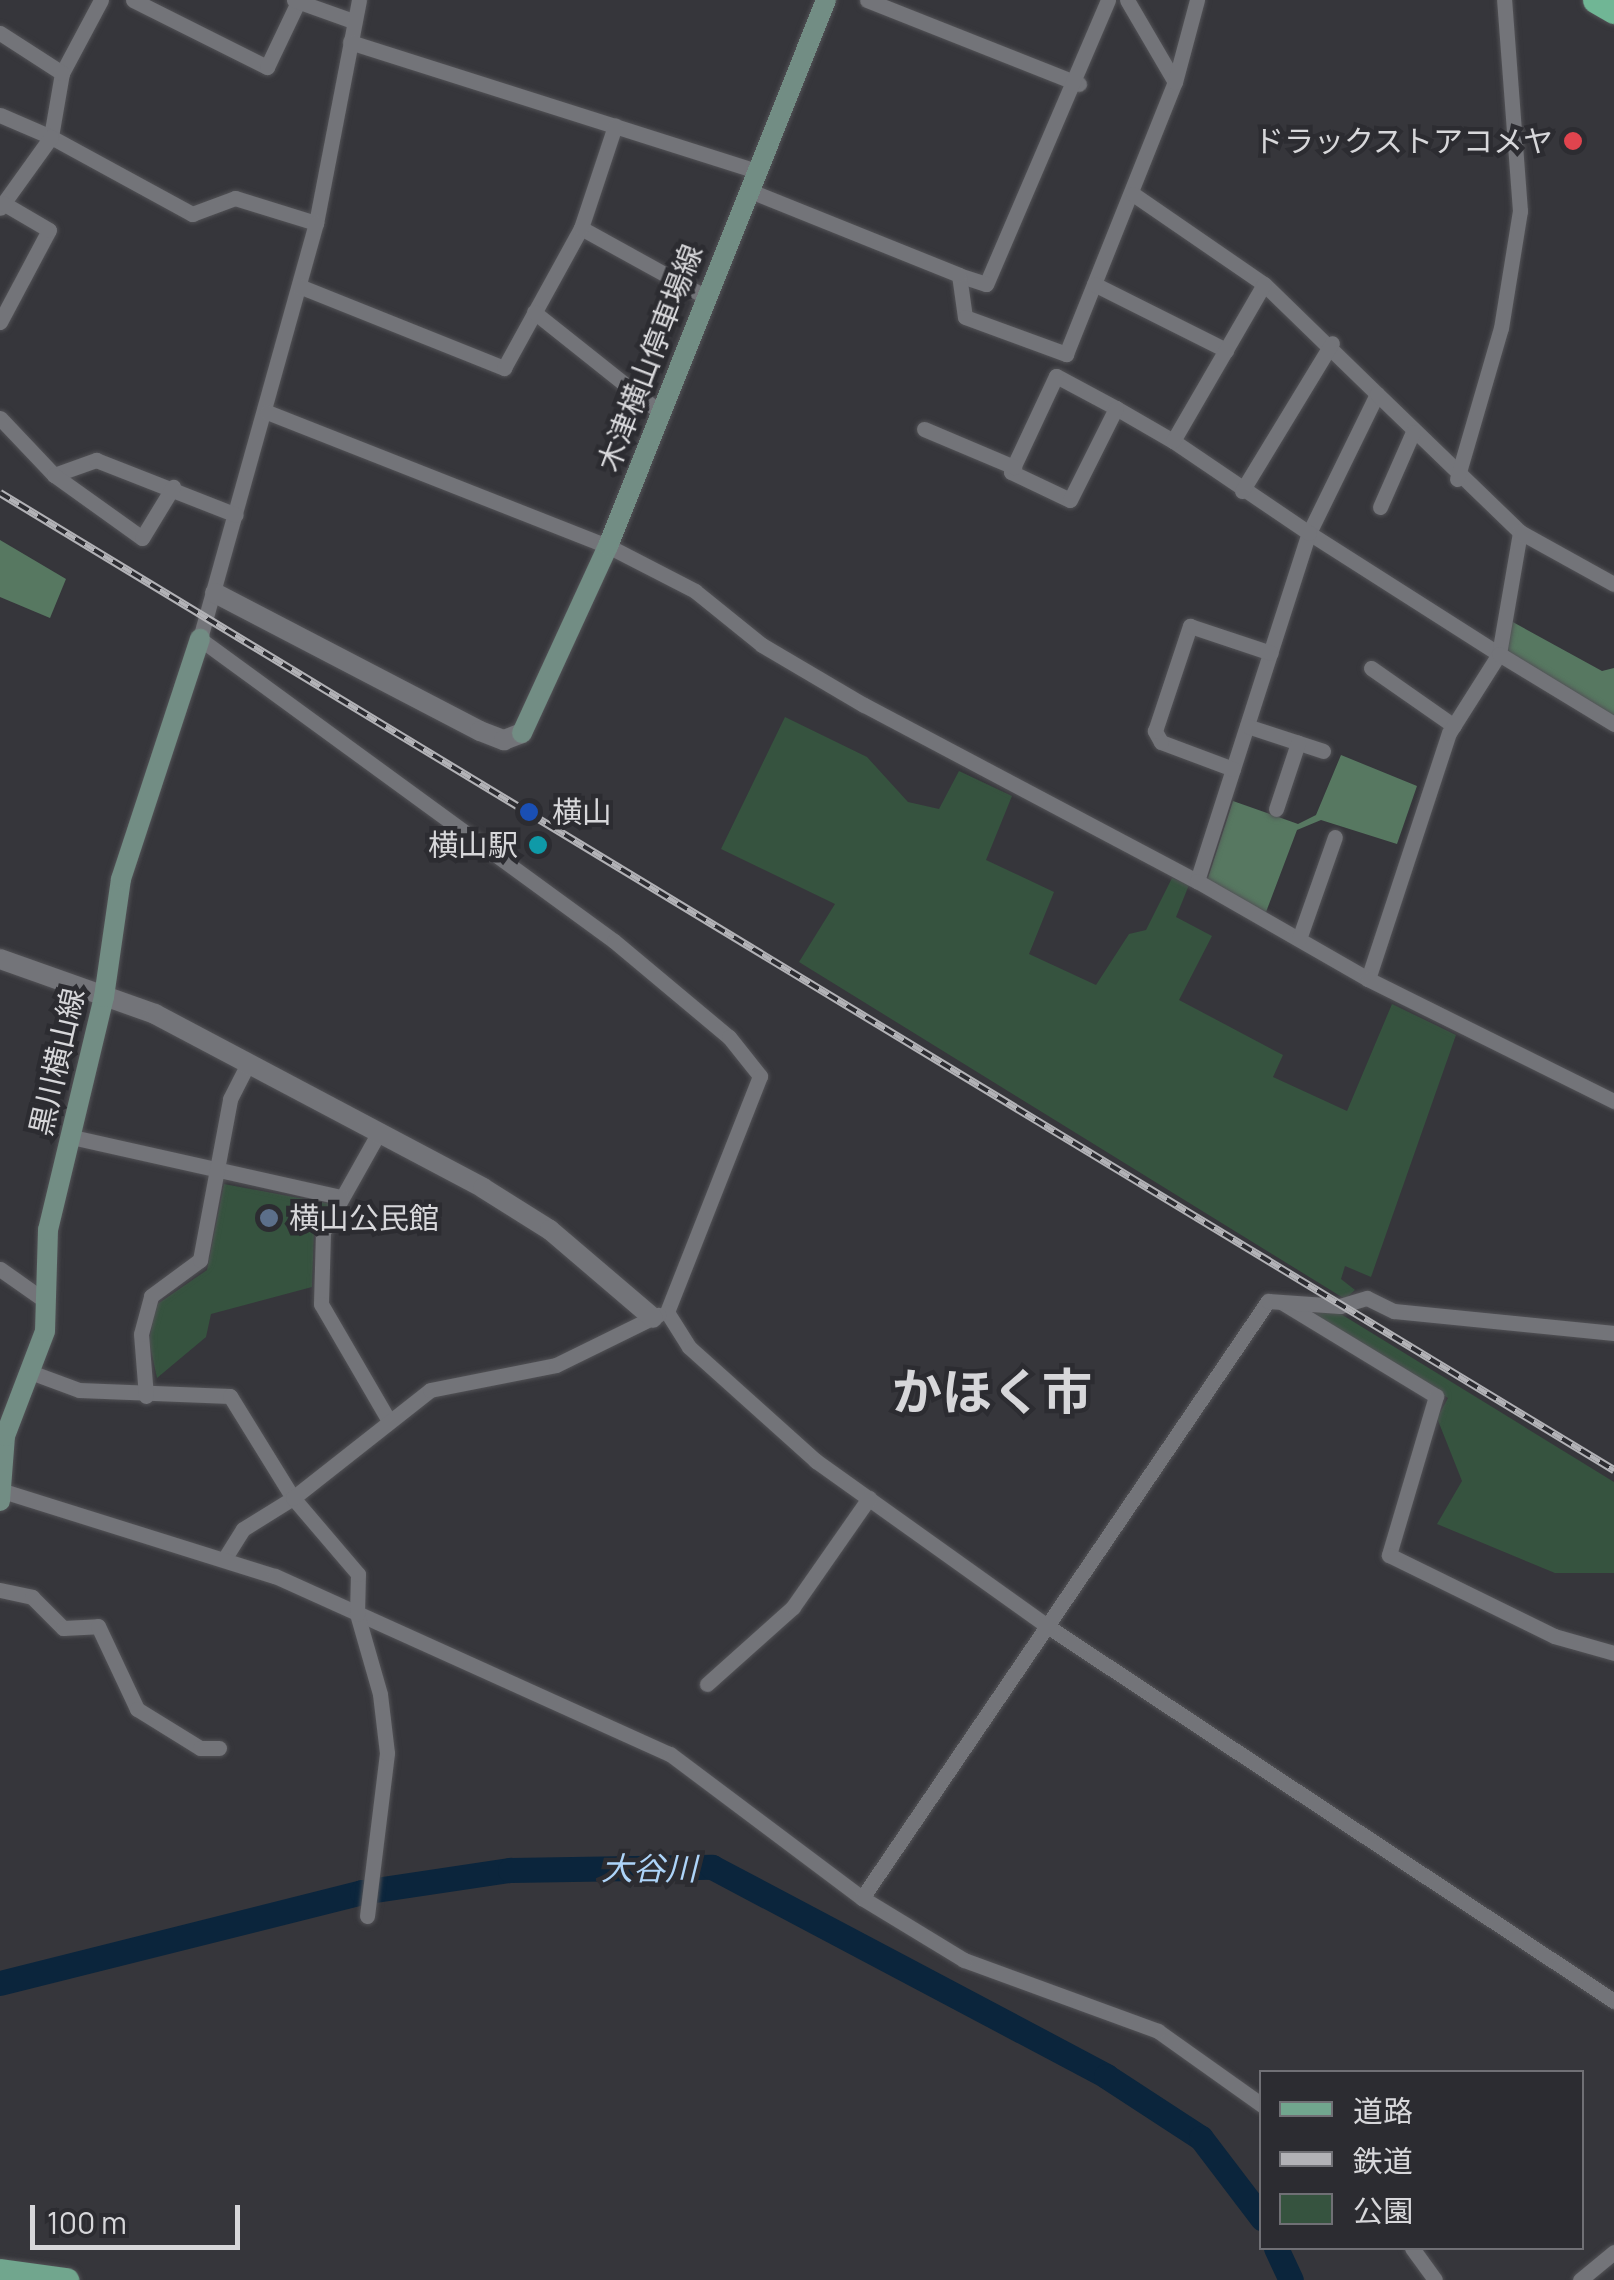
<!DOCTYPE html>
<meta charset="utf-8">
<style>
body{margin:0}
#map{position:relative;width:1614px;height:2280px;overflow:hidden;background:#36363b;font-family:Manrope,"Noto Sans JP",sans-serif}
div>[style]{position:absolute}
[style*='--x']{left:calc(var(--x)*1px);top:calc(var(--y)*1px);width:calc(var(--w)*1px);rotate:calc(var(--a)*1deg)}
.green>*{inset:0;background:#36533f}
.forest>*{inset:0;background:#577861}
.river>*{height:25px;margin:-12.5px;padding:0 12.5px;transform-origin:12.5px;border-radius:12.5px;background:#0b253c}
.roads{filter:drop-shadow(0 0 2px #525256) drop-shadow(0 0 2px #525256)}
.minor>*{height:15px;margin:-7.5px;padding:0 7.5px;transform-origin:7.5px;border-radius:7.5px;background:#737479}
.tertiary>*{height:20px;margin:-10px;padding:0 10px;transform-origin:10px;border-radius:10px;background:#737479}
.secondary>*{height:20px;margin:-10px;padding:0 10px;transform-origin:10px;border-radius:10px;background:#728d84}
.primary>*{height:25px;margin:-12.5px;padding:0 12.5px;transform-origin:12.5px;border-radius:12.5px;background:#71a68e}
.trunk>*{height:28px;margin:-14px;padding:0 14px;transform-origin:14px;border-radius:14px;background:#70b695}
.rail>*{height:8px;margin-top:-4px;transform-origin:0;background:repeating-linear-gradient(90deg,#2c2c31 0 11px,#b2b2b6 0 22px);box-sizing:border-box;border-block:2px solid #b2b2b6}
.dots>*{width:28px;height:28px;translate:-50% -50%;box-sizing:border-box;border:5px solid #2c2c31;border-radius:50%}
span{translate:-50% -50%;white-space:nowrap;text-align:center;line-height:1.15;-webkit-text-stroke:9px #2c2c31;paint-order:stroke}
.poi-label{font-size:30px;color:#d7d7da}
.right{translate:-100% -50%;text-align:right}
.left{translate:0 -50%;text-align:left}
.street-label{font-size:30px;color:#d7d7da}
.water-label{font-size:32px;color:#add4f9;font-style:italic}
.town-label{font-size:50px;color:#d7d7da;font-weight:700}
.legend{position:absolute;left:1259px;top:2070px;width:325px;height:180px;box-sizing:border-box;background:#2c2c31;border:2px solid #707075;margin:0;padding:12px 18px;list-style:none;font-size:30px;color:#d7d7da}
.legend li{display:flex;align-items:center;gap:20px;height:50px}
.legend b{width:50px;border:2px solid #707075}
.scale{position:absolute;left:30px;top:2205px;width:210px;height:45px;box-sizing:border-box;border:5px solid #d7d7da;border-top:0;padding-left:12px;font-size:30px;line-height:35px;white-space:nowrap;color:#d7d7da;-webkit-text-stroke:8px #2c2c31;paint-order:stroke}
</style>
<div id="map">
<div class="green">
<div style="clip-path:polygon(785px 717px,867px 757px,908px 802px,939px 809px,959px 771px,1012px 796px,986px 860px,1054px 892px,1029px 954px,1096px 985px,1129px 934px,1146px 930px,1172px 878px,1189px 885px,1176px 917px,1212px 936px,1179px 1000px,1283px 1055px,1273px 1077px,1347px 1111px,1392px 1004px,1456px 1035px,1371px 1277px,1345px 1266px,1341px 1279px,1355px 1290px,1345px 1299px,799px 962px,835px 904px,721px 849px)"></div>
<div style="clip-path:polygon(224px 1184px,331px 1204px,314px 1233px,312px 1287px,211px 1314px,206px 1337px,157px 1378px,149px 1341px,156px 1305px,207px 1270px)"></div>
<div style="clip-path:polygon(1299px 1308px,1336px 1311px,1614px 1482px,1614px 1573px,1555px 1573px,1437px 1524px,1462px 1481px,1437px 1418px,1448px 1398px)"></div>
</div>
<div class="forest">
<div style="clip-path:polygon(0 540px,66px 579px,50px 618px,0 597px)"></div>
<div style="clip-path:polygon(1511px 621px,1602px 671px,1614px 668px,1614px 717px,1505px 654px)"></div>
<div style="clip-path:polygon(1341px 755px,1417px 786px,1397px 844px,1321px 820px,1297px 830px,1266px 912px,1207px 881px,1233px 801px,1298px 824px,1316px 815px)"></div>
</div>
<div class="river">
<div style="--x:0;--y:1983;--w:373;--a:-14.1"></div>
<div style="--x:362;--y:1892;--w:150;--a:-8.5"></div>
<div style="--x:510;--y:1870;--w:202;--a:-0.9"></div>
<div style="--x:712;--y:1867;--w:446;--a:27.9"></div>
<div style="--x:1106;--y:2076;--w:113;--a:33.1"></div>
<div style="--x:1201;--y:2138;--w:101;--a:52.7"></div>
<div style="--x:1276;--y:2248;--w:35;--a:65"></div>
</div>
<div class="roads">
<div class="minor">
<div style="--x:101;--y:0;--w:83;--a:118.1"></div>
<div style="--x:62;--y:73;--w:65;--a:99.8"></div>
<div style="--x:51;--y:137;--w:161;--a:28.6"></div>
<div style="--x:192;--y:214;--w:46;--a:-20.4"></div>
<div style="--x:235;--y:198;--w:85;--a:17.2"></div>
<div style="--x:133;--y:0;--w:150;--a:26.6"></div>
<div style="--x:267;--y:67;--w:72;--a:-64.5"></div>
<div style="--x:294;--y:0;--w:63;--a:19.6"></div>
<div style="--x:359;--y:0;--w:227;--a:100.9"></div>
<div style="--x:316;--y:223;--w:432;--a:105.6"></div>
<div style="--x:200;--y:639;--w:512;--a:36.11"></div>
<div style="--x:614;--y:941;--w:150;--a:39.9"></div>
<div style="--x:729;--y:1037;--w:50;--a:51.5"></div>
<div style="--x:760;--y:1076;--w:254;--a:111.5"></div>
<div style="--x:667;--y:1312;--w:41;--a:57.8"></div>
<div style="--x:689;--y:1347;--w:171;--a:41.9"></div>
<div style="--x:816;--y:1461;--w:284;--a:35.5"></div>
<div style="--x:1047;--y:1626;--w:680;--a:33.48"></div>
<div style="--x:867;--y:0;--w:228;--a:21.6"></div>
<div style="--x:1108;--y:0;--w:309;--a:113.2"></div>
<div style="--x:986;--y:284;--w:28;--a:-162"></div>
<div style="--x:959;--y:275;--w:42;--a:81.9"></div>
<div style="--x:965;--y:317;--w:108;--a:20.1"></div>
<div style="--x:1066;--y:354;--w:293;--a:-68.2"></div>
<div style="--x:1127;--y:0;--w:95;--a:59.7"></div>
<div style="--x:1175;--y:82;--w:85;--a:-75"></div>
<div style="--x:0;--y:33;--w:74;--a:32.8"></div>
<div style="--x:350;--y:42;--w:426;--a:17.6"></div>
<div style="--x:0;--y:115;--w:56;--a:23.3"></div>
<div style="--x:51;--y:137;--w:87;--a:125.7"></div>
<div style="--x:748;--y:190;--w:227;--a:21.9"></div>
<div style="--x:1133;--y:194;--w:159;--a:34.5"></div>
<div style="--x:1264;--y:284;--w:158;--a:44.2"></div>
<div style="--x:1377;--y:394;--w:155;--a:116.1"></div>
<div style="--x:1309;--y:533;--w:225;--a:32.5"></div>
<div style="--x:1499;--y:654;--w:124;--a:-80.2"></div>
<div style="--x:1520;--y:532;--w:199;--a:-136"></div>
<div style="--x:581;--y:228;--w:143;--a:28.9"></div>
<div style="--x:1094;--y:284;--w:148;--a:26.6"></div>
<div style="--x:299;--y:286;--w:221;--a:21.8"></div>
<div style="--x:504;--y:368;--w:160;--a:-61.2"></div>
<div style="--x:581;--y:228;--w:108;--a:-71.6"></div>
<div style="--x:534;--y:312;--w:162;--a:38.5"></div>
<div style="--x:0;--y:322;--w:104;--a:-62"></div>
<div style="--x:49;--y:230;--w:53;--a:-149.6"></div>
<div style="--x:267;--y:412;--w:366;--a:21.5"></div>
<div style="--x:608;--y:546;--w:98;--a:27.3"></div>
<div style="--x:695;--y:591;--w:86;--a:38.9"></div>
<div style="--x:762;--y:645;--w:118;--a:30.5"></div>
<div style="--x:864;--y:705;--w:377;--a:27.9"></div>
<div style="--x:1197;--y:881;--w:366;--a:-72.2"></div>
<div style="--x:1309;--y:533;--w:164;--a:-145.9"></div>
<div style="--x:1173;--y:441;--w:66;--a:-149.9"></div>
<div style="--x:1116;--y:408;--w:68;--a:-151.9"></div>
<div style="--x:1056;--y:376;--w:106;--a:115.1"></div>
<div style="--x:1011;--y:472;--w:65;--a:25.4"></div>
<div style="--x:1070;--y:500;--w:103;--a:-63.4"></div>
<div style="--x:0;--y:418;--w:79;--a:46.5"></div>
<div style="--x:54;--y:475;--w:45;--a:-19.7"></div>
<div style="--x:96;--y:460;--w:150;--a:21.4"></div>
<div style="--x:924;--y:429;--w:98;--a:22.9"></div>
<div style="--x:1173;--y:441;--w:181;--a:-59.9"></div>
<div style="--x:54;--y:475;--w:108;--a:35.6"></div>
<div style="--x:142;--y:538;--w:60;--a:-58.7"></div>
<div style="--x:1457;--y:479;--w:157;--a:-73.8"></div>
<div style="--x:1501;--y:328;--w:119;--a:-80.8"></div>
<div style="--x:1520;--y:211;--w:212;--a:-94.3"></div>
<div style="--x:1242;--y:491;--w:173;--a:-58.7"></div>
<div style="--x:1380;--y:507;--w:82;--a:-66.3"></div>
<div style="--x:1520;--y:532;--w:107;--a:29"></div>
<div style="--x:1371;--y:668;--w:101;--a:34.9"></div>
<div style="--x:1247;--y:726;--w:80;--a:18.2"></div>
<div style="--x:1233;--y:769;--w:77;--a:-159.4"></div>
<div style="--x:1161;--y:742;--w:13;--a:-119"></div>
<div style="--x:1155;--y:731;--w:111;--a:-71.6"></div>
<div style="--x:1190;--y:626;--w:85;--a:18.4"></div>
<div style="--x:1276;--y:809;--w:70;--a:-71.6"></div>
<div style="--x:1197;--y:881;--w:197;--a:29.8"></div>
<div style="--x:1368;--y:979;--w:259;--a:-71.8"></div>
<div style="--x:1449;--y:733;--w:93;--a:-57.7"></div>
<div style="--x:1499;--y:654;--w:135;--a:31.3"></div>
<div style="--x:1299;--y:939;--w:108;--a:-70.6"></div>
<div style="--x:1368;--y:979;--w:275;--a:26.4"></div>
<div style="--x:378;--y:1134;--w:112;--a:119.3"></div>
<div style="--x:323;--y:1232;--w:72;--a:91.6"></div>
<div style="--x:321;--y:1304;--w:135;--a:59.8"></div>
<div style="--x:72;--y:1137;--w:276;--a:12.6"></div>
<div style="--x:0;--y:1269;--w:57;--a:35.1"></div>
<div style="--x:1283;--y:1303;--w:179;--a:31.3"></div>
<div style="--x:1436;--y:1396;--w:166;--a:106.5"></div>
<div style="--x:1389;--y:1555;--w:184;--a:26.1"></div>
<div style="--x:1554;--y:1636;--w:62;--a:15.8"></div>
<div style="--x:33;--y:1373;--w:49;--a:20.3"></div>
<div style="--x:79;--y:1390;--w:151;--a:2.3"></div>
<div style="--x:230;--y:1396;--w:120;--a:58.3"></div>
<div style="--x:293;--y:1498;--w:59;--a:148.2"></div>
<div style="--x:243;--y:1529;--w:34;--a:122"></div>
<div style="--x:146;--y:1396;--w:62;--a:-94.6"></div>
<div style="--x:141;--y:1334;--w:39;--a:-75"></div>
<div style="--x:151;--y:1296;--w:61;--a:-36.3"></div>
<div style="--x:200;--y:1260;--w:164;--a:-79.4"></div>
<div style="--x:230;--y:1099;--w:39;--a:-63"></div>
<div style="--x:3;--y:1491;--w:285;--a:17.4"></div>
<div style="--x:275;--y:1576;--w:433;--a:24.3"></div>
<div style="--x:670;--y:1754;--w:240;--a:36.9"></div>
<div style="--x:0;--y:1590;--w:33;--a:12"></div>
<div style="--x:32;--y:1597;--w:44;--a:45"></div>
<div style="--x:63;--y:1628;--w:35;--a:-3"></div>
<div style="--x:98;--y:1626;--w:92;--a:64.8"></div>
<div style="--x:137;--y:1709;--w:74;--a:31.8"></div>
<div style="--x:200;--y:1748;--w:19;--a:0"></div>
<div style="--x:707;--y:1684;--w:115;--a:-41.8"></div>
<div style="--x:793;--y:1607;--w:133;--a:-55.1"></div>
<div style="--x:367;--y:1916;--w:164;--a:-83"></div>
<div style="--x:387;--y:1753;--w:59;--a:-96.8"></div>
<div style="--x:380;--y:1694;--w:83;--a:-106"></div>
<div style="--x:357;--y:1614;--w:40;--a:-88.6"></div>
<div style="--x:358;--y:1574;--w:100;--a:-130.5"></div>
<div style="--x:293;--y:1498;--w:174;--a:-38.2"></div>
<div style="--x:430;--y:1390;--w:128;--a:-11.2"></div>
<div style="--x:556;--y:1365;--w:114;--a:-26.1"></div>
<div style="--x:1262;--y:2105;--w:128;--a:-144.6"></div>
<div style="--x:1158;--y:2031;--w:207;--a:-159.9"></div>
<div style="--x:964;--y:1960;--w:119;--a:-148.7"></div>
<div style="--x:862;--y:1898;--w:722;--a:-55.78"></div>
<div style="--x:1268;--y:1301;--w:72;--a:4"></div>
<div style="--x:1340;--y:1306;--w:28;--a:-17"></div>
<div style="--x:1367;--y:1298;--w:30;--a:26"></div>
<div style="--x:1394;--y:1311;--w:221;--a:5.7"></div>
<div style="--x:1412;--y:2248;--w:39;--a:54"></div>
<div style="--x:1580;--y:2280;--w:44;--a:-39.5"></div>
</div>
<div class="tertiary">
<div style="--x:215;--y:593;--w:299;--a:27.5"></div>
<div style="--x:480;--y:731;--w:26;--a:21"></div>
<div style="--x:504;--y:740;--w:19;--a:-21"></div>
<div style="--x:0;--y:959;--w:164;--a:19.5"></div>
<div style="--x:155;--y:1014;--w:371;--a:27.9"></div>
<div style="--x:483;--y:1188;--w:79;--a:32.1"></div>
<div style="--x:550;--y:1230;--w:135;--a:40.5"></div>
</div>
<div class="secondary">
<div style="--x:522;--y:733;--w:206;--a:-65.3"></div>
<div style="--x:608;--y:546;--w:588;--a:-68.23"></div>
<div style="--x:0;--y:1501;--w:65;--a:-85.6"></div>
<div style="--x:5;--y:1436;--w:112;--a:-69.1"></div>
<div style="--x:45;--y:1331;--w:101;--a:-88.3"></div>
<div style="--x:48;--y:1230;--w:240;--a:-76.5"></div>
<div style="--x:104;--y:997;--w:119;--a:-81.8"></div>
<div style="--x:121;--y:879;--w:253;--a:-71.8"></div>
</div>
<div class="primary">
<div style="--x:0;--y:2271;--w:67;--a:7.8"></div>
</div>
<div class="trunk">
<div style="--x:1597;--y:0;--w:20;--a:30"></div>
</div>
</div>
<div class="rail">
<div style="--x:0;--y:493;--w:1887;--a:31.19"></div>
</div>
<div class="dots">
<div style="left:1573px;top:141px;background:#e0444e"></div>
<div style="left:529px;top:812px;background:#1a4fb4"></div>
<div style="left:538px;top:845px;background:#0f9aa8"></div>
<div style="left:269px;top:1218px;background:#5c6f8a"></div>
</div>
<div class="poi-label">
<span class="right" style="left:1553px;top:141px">ドラックストアコメヤ</span>
<span class="left" style="left:552px;top:812px">横山</span>
<span class="right" style="left:518px;top:845px">横山駅</span>
<span class="left" style="left:289px;top:1218px">横山公民館</span>
</div>
<div class="street-label">
<span style="left:650px;top:358px;rotate:-69deg">木津横山停車場線</span>
<span style="left:57px;top:1062px;rotate:-77deg">黒川横山線</span>
</div>
<div class="water-label">
<span style="left:649px;top:1868px">大谷川</span>
</div>
<div class="town-label">
<span style="left:992px;top:1392px">かほく市</span>
</div>
<ul class="legend">
<li><b style="height:12px;background:#71a68e"></b>道路</li>
<li><b style="height:12px;background:#b2b2b6"></b>鉄道</li>
<li><b style="height:28px;background:#36533f"></b>公園</li>
</ul>
<div class="scale">100 m</div>
</div>
